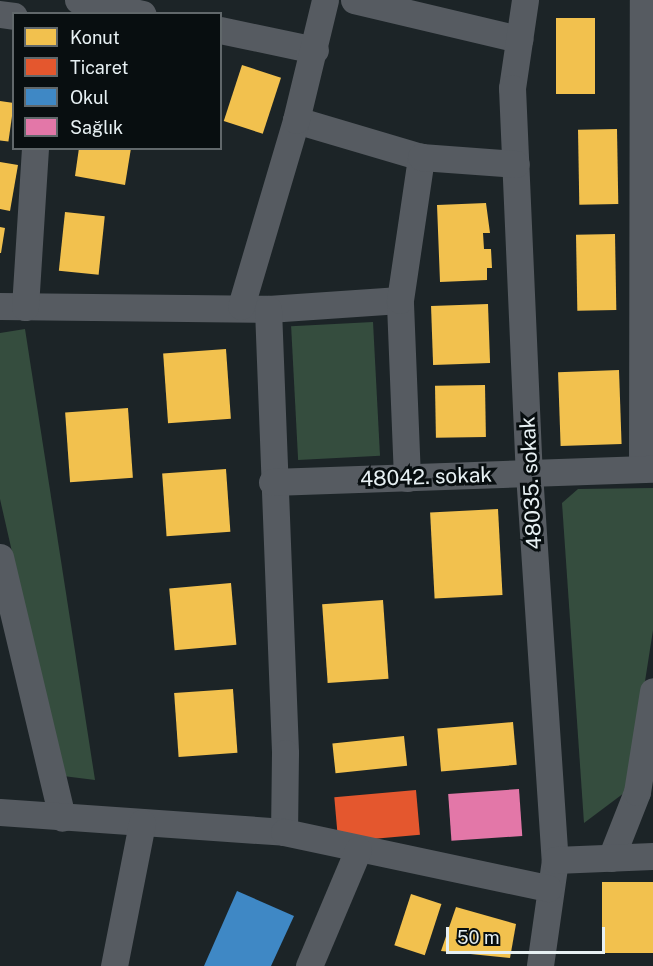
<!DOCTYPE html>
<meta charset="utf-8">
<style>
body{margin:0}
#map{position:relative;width:653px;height:966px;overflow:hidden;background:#1c2427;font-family:"Public Sans",sans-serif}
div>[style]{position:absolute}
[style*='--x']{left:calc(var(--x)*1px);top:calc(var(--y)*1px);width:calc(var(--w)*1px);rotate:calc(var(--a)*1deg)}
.green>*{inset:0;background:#354d3e;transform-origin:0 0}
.homes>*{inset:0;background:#f2c14e;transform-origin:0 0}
.shops>*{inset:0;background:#e4572e;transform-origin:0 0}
.schools>*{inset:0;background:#3f88c5}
.health>*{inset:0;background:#e377a8;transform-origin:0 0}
.minor>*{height:27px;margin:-13.5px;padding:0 13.5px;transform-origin:13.5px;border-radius:13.5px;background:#565b61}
span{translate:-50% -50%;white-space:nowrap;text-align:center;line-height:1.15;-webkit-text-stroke:6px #080e10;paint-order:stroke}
.street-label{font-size:21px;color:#e7f0f3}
.legend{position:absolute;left:12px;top:12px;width:210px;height:138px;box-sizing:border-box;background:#080e10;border:2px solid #61686b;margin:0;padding:8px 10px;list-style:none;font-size:18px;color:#e7f0f3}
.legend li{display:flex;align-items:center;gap:12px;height:30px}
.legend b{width:30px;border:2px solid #61686b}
.scale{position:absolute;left:446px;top:927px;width:159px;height:27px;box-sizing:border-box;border:3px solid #e7f0f3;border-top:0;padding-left:8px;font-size:18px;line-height:21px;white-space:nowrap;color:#e7f0f3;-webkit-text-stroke:4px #080e10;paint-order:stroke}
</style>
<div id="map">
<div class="green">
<div style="left:373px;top:322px;width:134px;height:82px;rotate:87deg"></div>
<div style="clip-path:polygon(25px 329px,95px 780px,63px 776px,0 499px,0 333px)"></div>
<div style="clip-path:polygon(653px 488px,653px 630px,628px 790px,584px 823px,562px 503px,578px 489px)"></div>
</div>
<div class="homes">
<div style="left:556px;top:18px;width:39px;height:76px"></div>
<div style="left:242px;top:65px;width:41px;height:59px;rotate:18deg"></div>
<div style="left:0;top:101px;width:14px;height:39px;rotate:8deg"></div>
<div style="left:617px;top:129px;width:75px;height:39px;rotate:89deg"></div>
<div style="clip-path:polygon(79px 148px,131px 148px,125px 185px,75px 176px)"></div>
<div style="clip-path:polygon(0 162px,18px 165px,10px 211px,0 209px)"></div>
<div style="clip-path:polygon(486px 203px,490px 233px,483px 233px,484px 249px,491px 249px,492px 268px,487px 268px,487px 280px,440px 282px,437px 205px)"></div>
<div style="left:65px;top:212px;width:40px;height:59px;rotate:6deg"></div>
<div style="clip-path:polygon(0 227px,5px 228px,1px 253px,0 253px)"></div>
<div style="left:615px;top:234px;width:76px;height:39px;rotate:89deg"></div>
<div style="left:488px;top:304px;width:59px;height:57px;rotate:88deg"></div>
<div style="left:226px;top:349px;width:70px;height:63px;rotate:86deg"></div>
<div style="left:619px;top:370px;width:74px;height:61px;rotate:88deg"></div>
<div style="left:485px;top:385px;width:52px;height:50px;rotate:89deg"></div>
<div style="left:128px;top:408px;width:70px;height:63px;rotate:86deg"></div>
<div style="left:226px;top:469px;width:63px;height:64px;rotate:86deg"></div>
<div style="left:498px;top:509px;width:86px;height:68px;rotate:87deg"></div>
<div style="left:231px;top:583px;width:62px;height:62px;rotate:85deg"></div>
<div style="left:383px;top:600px;width:79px;height:61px;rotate:86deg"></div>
<div style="left:233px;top:689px;width:64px;height:59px;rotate:86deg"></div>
<div style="left:513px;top:722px;width:43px;height:76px;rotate:85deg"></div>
<div style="left:404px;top:736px;width:30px;height:72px;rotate:84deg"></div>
<div style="left:653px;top:882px;width:71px;height:51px;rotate:90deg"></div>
<div style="left:411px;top:894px;width:32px;height:54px;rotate:18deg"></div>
<div style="clip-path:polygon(456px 907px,516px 924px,510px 958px,441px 951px)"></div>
</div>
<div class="shops">
<div style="left:416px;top:790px;width:45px;height:82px;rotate:85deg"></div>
</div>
<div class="schools">
<div style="clip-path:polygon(237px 891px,294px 916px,271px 966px,204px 966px)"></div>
</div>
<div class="health">
<div style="left:519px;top:789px;width:47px;height:71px;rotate:86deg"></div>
</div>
<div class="minor">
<div style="--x:78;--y:0;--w:66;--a:12.2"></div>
<div style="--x:354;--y:0;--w:170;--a:13.3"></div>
<div style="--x:525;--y:0;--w:89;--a:98.4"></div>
<div style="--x:512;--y:88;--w:385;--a:87.5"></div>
<div style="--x:529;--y:473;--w:388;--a:86.2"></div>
<div style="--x:555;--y:860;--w:107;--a:98.1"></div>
<div style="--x:0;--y:14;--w:14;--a:8"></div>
<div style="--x:220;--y:30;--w:97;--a:11.9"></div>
<div style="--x:296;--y:120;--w:130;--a:16.5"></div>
<div style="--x:0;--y:306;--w:268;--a:0.6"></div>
<div style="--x:268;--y:309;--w:132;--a:-3.9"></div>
<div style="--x:241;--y:306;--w:194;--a:-73.5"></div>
<div style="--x:296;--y:120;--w:123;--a:-76.4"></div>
<div style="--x:25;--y:307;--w:159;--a:-86.4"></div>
<div style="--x:268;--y:309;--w:444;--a:87.8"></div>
<div style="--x:285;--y:753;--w:79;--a:90.7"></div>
<div style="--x:642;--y:469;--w:469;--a:-89.9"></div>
<div style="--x:407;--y:478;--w:178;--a:-92.3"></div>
<div style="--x:400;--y:300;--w:145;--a:-81.6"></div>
<div style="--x:421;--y:157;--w:95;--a:4.2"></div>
<div style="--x:272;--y:482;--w:381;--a:-2"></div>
<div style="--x:0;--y:557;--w:268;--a:76.6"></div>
<div style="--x:0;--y:812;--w:285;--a:4"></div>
<div style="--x:284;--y:832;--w:270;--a:12"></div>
<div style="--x:611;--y:858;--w:71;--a:-68.5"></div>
<div style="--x:637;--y:792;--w:102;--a:-81"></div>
<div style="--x:555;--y:860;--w:98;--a:-2.3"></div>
<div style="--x:114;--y:966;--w:146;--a:-78.9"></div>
<div style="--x:309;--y:966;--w:126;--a:-67.1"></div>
</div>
<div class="street-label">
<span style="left:426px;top:477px;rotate:-2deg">48042. sokak</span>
<span style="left:531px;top:483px;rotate:-93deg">48035. sokak</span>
</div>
<ul class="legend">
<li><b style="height:16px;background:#f2c14e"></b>Konut</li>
<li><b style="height:16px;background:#e4572e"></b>Ticaret</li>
<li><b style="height:16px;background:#3f88c5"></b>Okul</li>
<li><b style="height:16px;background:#e377a8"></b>Sağlık</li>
</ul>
<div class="scale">50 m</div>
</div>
